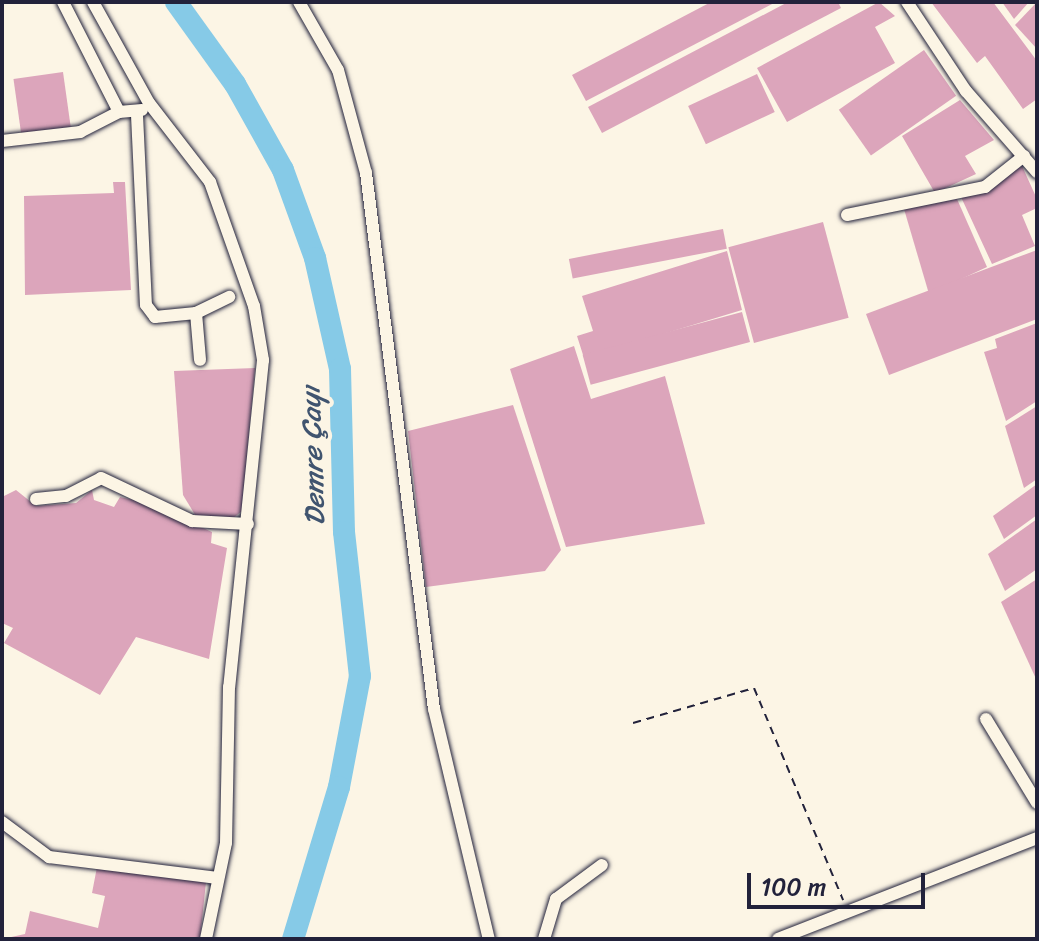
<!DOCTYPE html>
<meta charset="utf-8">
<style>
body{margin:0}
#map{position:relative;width:1039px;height:941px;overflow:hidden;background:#fcf5e5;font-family:Sriracha,sans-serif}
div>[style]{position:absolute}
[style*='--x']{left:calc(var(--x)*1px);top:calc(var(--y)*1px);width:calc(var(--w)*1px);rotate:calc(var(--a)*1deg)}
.river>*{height:22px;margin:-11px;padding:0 11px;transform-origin:11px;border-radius:11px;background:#86cae7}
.building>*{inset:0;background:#dca5bb;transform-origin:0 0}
.path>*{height:2px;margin-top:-1px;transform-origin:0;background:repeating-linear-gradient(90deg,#22223b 0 8px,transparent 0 14px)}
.roads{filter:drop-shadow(0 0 2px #22223b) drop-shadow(0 0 2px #22223b)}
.minor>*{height:12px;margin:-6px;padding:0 6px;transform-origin:6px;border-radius:6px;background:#fcf5e5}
span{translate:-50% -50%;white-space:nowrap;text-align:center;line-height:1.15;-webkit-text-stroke:8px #fcf5e5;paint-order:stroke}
.water-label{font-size:28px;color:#40546f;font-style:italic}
.frame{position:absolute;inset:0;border:4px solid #22223b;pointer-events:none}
.scale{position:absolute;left:747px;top:873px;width:178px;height:36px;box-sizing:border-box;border:4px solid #22223b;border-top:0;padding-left:10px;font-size:24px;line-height:28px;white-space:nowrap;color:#22223b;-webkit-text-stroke:6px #fcf5e5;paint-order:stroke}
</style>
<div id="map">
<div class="river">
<div style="--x:176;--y:2;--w:101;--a:54.3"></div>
<div style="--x:235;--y:84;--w:98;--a:60.8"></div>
<div style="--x:283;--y:170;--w:94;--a:70"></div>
<div style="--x:315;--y:258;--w:114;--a:77.3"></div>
<div style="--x:340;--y:369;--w:163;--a:88.6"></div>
<div style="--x:344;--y:532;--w:145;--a:83.7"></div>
<div style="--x:360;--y:676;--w:113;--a:100.7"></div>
<div style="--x:339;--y:787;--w:159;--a:106.8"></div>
</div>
<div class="building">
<div style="clip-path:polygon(711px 2px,776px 2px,586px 101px,572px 75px)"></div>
<div style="clip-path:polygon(788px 2px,838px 2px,841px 8px,602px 133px,588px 107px)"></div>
<div style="clip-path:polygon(879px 2px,895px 16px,875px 27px,895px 63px,787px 122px,757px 68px)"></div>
<div style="clip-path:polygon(931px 2px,993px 2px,1037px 61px,1037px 99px,1023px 109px,985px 56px,977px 63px)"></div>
<div style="clip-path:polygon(1002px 2px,1029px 2px,1014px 19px)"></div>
<div style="clip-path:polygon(1037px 2px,1037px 49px,1015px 25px)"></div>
<div style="left:924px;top:50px;width:56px;height:104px;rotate:55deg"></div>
<div style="left:63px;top:72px;width:56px;height:50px;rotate:82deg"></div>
<div style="left:757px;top:74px;width:42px;height:76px;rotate:65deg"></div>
<div style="clip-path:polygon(960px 100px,994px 140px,965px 156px,976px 174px,935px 193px,902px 136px)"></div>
<div style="clip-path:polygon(1022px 166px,1037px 199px,1037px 208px,1022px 215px,1035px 246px,992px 264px,961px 197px)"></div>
<div style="clip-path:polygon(113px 182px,125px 182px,131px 290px,25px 295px,24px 196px,114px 193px)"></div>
<div style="clip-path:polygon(957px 199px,987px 267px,929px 294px,904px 209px)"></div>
<div style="left:823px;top:222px;width:99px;height:98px;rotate:75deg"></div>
<div style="left:723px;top:229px;width:20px;height:157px;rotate:79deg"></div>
<div style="clip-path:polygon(1037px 250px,1037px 319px,889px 375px,866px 314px)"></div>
<div style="clip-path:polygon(727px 251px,742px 310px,584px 358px,577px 336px,593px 331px,582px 296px)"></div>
<div style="left:742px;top:312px;width:31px;height:165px;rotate:75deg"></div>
<div style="clip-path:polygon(1037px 323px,1037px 401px,1006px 421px,984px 352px,997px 348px,995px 339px)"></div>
<div style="clip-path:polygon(574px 346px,591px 399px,665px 376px,705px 524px,566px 547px,510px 369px)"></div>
<div style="clip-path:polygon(255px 368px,242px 511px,232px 519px,197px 518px,183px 495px,174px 371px)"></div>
<div style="clip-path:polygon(513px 405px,561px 550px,545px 571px,426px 587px,408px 431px)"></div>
<div style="clip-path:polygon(1037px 406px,1037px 479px,1024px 488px,1005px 426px)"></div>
<div style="clip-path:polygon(1037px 484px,1037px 515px,1004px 539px,993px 516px)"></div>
<div style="clip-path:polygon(16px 490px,36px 506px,76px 503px,92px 490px,94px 500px,114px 507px,120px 497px,147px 503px,212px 532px,211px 543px,227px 548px,209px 659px,136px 637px,100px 695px,4px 643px,13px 628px,2px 623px,2px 497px)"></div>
<div style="clip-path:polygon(1037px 519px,1037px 569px,1005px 591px,988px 554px)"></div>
<div style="clip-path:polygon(1037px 579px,1037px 681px,1001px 602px)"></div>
<div style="clip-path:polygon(97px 867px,206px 882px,200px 939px,2px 939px,25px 934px,30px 911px,98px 928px,105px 896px,92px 893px)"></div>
</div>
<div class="path">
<div style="--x:633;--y:723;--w:126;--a:-16.1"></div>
<div style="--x:754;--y:688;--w:230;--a:67.2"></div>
</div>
<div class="roads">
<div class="minor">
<div style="--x:63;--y:2;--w:123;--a:63"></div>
<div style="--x:119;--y:112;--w:23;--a:-5"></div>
<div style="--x:93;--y:2;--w:115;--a:61"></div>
<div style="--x:149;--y:103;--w:100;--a:52.3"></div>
<div style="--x:210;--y:182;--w:132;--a:70.5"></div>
<div style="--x:254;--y:306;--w:55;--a:80.5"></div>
<div style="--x:263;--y:360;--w:329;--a:95.9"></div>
<div style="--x:229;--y:687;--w:156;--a:91.1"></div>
<div style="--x:226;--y:843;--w:98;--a:101.8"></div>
<div style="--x:299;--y:2;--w:78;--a:60.2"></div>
<div style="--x:338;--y:70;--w:107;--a:74.8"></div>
<div style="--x:366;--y:173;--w:540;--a:82.77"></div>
<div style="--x:434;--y:709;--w:236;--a:76.6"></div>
<div style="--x:907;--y:2;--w:107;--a:56.5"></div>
<div style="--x:966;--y:91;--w:108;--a:48.8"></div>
<div style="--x:137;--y:115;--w:190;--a:87.3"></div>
<div style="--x:146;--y:305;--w:15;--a:53"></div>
<div style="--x:155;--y:317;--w:41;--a:-5.6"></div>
<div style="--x:196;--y:313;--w:37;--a:-26"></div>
<div style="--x:2;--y:141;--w:79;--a:-6.6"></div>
<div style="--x:80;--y:132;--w:44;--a:-27.1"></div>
<div style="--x:847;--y:215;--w:141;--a:-11.5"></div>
<div style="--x:985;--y:187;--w:50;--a:-38.5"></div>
<div style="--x:196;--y:313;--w:47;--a:85.1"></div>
<div style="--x:36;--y:499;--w:30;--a:-6"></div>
<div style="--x:66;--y:496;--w:39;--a:-27"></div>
<div style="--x:101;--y:478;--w:101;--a:25.3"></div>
<div style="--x:192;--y:521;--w:56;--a:3.1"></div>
<div style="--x:986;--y:719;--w:98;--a:58.7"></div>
<div style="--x:2;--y:822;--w:59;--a:36.7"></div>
<div style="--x:49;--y:857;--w:170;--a:7.1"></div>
<div style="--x:544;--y:939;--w:42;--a:-73.3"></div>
<div style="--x:556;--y:899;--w:57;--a:-36.5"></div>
<div style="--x:778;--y:939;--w:278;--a:-21.3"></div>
</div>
</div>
<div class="water-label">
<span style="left:313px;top:456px;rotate:-92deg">Demre Çayı</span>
</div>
<div class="frame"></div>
<div class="scale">100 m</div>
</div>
